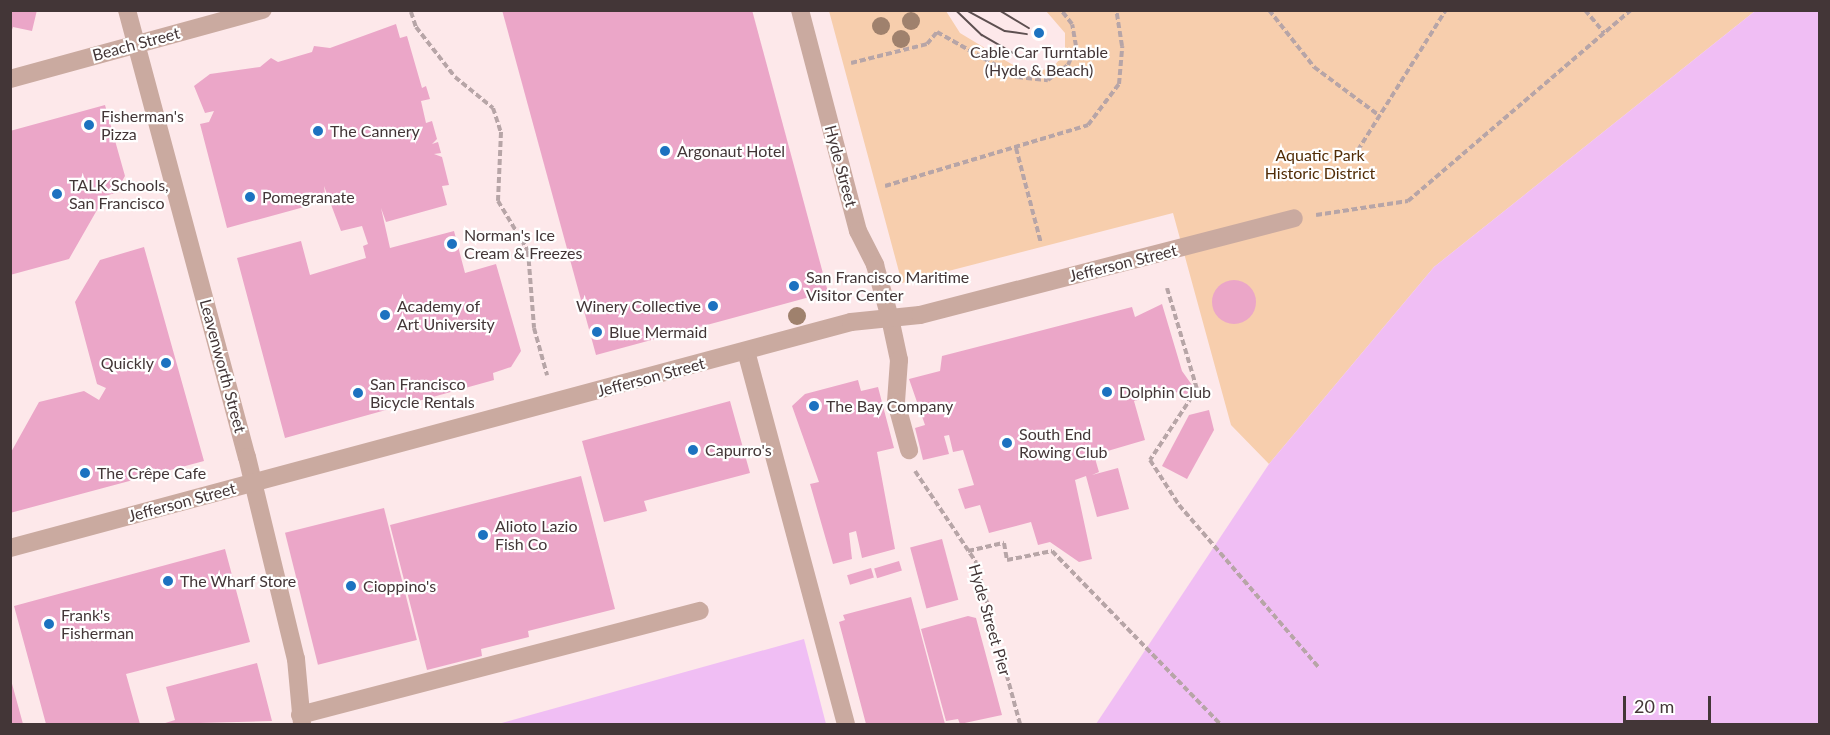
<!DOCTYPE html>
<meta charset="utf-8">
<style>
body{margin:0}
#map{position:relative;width:1830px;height:735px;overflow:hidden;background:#fde8ea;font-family:Lato,sans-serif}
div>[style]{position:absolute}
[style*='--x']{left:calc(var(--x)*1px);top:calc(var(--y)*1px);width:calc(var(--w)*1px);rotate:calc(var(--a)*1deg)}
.green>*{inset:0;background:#f7cead}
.water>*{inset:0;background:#f0bef4}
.building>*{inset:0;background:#eba6c8;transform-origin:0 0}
.round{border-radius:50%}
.path>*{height:4px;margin-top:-2px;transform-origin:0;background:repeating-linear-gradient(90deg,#b7a5a7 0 6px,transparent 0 9px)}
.minor>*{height:18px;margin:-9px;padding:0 9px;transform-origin:9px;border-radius:9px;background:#caaaa0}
.tram>*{height:1.5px;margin:-0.75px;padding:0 0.75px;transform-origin:0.75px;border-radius:0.75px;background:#5d4f50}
.trees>*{width:18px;height:18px;margin:-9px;border-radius:50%;background:#9f816d}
.dots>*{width:16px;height:16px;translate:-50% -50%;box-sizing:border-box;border:3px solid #fff;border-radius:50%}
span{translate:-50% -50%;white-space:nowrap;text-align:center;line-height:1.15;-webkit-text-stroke:4.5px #fff;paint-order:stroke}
.street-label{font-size:16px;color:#433637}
.poi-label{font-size:16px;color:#433637}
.left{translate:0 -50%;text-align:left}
.right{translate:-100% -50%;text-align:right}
.park-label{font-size:16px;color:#522d07}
.frame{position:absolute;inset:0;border:12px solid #433637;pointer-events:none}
.scale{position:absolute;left:1623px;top:696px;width:88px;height:27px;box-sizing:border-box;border:3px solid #433637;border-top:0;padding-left:8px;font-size:18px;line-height:21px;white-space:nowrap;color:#433637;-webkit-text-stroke:4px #fff;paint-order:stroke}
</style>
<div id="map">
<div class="green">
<div style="clip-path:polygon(829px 11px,946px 11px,960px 33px,1018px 68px,1035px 73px,1054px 66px,1065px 53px,1065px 33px,1046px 11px,1755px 11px,1434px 267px,1269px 464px,1231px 425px,1173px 213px,902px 283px)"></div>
</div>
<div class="water">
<div style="clip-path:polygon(1755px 11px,1819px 11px,1819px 724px,1096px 724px,1269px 464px,1434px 267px)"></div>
<div style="clip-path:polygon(804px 639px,826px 724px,498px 724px)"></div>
</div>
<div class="building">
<div style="clip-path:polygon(10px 10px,37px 10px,32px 31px,13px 27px,10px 35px)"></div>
<div style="clip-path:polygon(502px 10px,752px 10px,828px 292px,596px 355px)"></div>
<div style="clip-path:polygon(396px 24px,400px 38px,407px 36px,422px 88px,426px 86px,430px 99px,421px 101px,426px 123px,432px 121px,437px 139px,432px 144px,438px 142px,441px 153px,434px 154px,442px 157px,449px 185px,442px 186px,447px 205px,386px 222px,381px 208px,390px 248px,454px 231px,465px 273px,496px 264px,521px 351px,511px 367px,493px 373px,494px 380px,285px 438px,237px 258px,301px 241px,310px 275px,366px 258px,363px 246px,368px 244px,362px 226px,341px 231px,324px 186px,326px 201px,227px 228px,200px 124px,209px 122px,214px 111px,205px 113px,194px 86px,210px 74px,260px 67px,271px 58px,278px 62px,312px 52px,314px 46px,330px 48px)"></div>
<div style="clip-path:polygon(105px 105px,125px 176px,115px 193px,105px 196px,69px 259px,10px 275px,10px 131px)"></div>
<div style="clip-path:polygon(144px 247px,204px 461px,10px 513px,10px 454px,39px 402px,84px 391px,99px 400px,106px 388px,97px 384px,75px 302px,100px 260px)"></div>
<div class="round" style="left:1212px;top:280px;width:44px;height:44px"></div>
<div style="clip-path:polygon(1162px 304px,1182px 371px,1192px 385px,1187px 394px,1169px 391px,1134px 401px,1145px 440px,1094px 455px,1099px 472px,1092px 475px,1118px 468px,1129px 509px,1097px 517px,1086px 476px,1075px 480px,1092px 559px,1079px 562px,1050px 542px,1038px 545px,1031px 522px,989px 533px,980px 505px,965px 509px,958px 489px,974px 485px,963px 450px,953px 452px,949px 435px,944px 436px,949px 454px,923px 460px,915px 428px,925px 425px,909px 379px,940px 371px,942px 356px,1132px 307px,1135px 317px)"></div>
<div style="clip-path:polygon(858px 380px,861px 391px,878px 387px,894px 448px,877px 452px,895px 549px,862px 558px,856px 531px,849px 533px,852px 559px,833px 564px,810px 484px,819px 482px,792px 406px,805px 394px)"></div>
<div style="clip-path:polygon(730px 401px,750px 473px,644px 501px,647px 511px,604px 522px,582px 441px)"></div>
<div style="clip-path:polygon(1209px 410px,1214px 430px,1187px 479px,1162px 466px,1189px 415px)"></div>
<div style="clip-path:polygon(581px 476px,615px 609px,528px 631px,529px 637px,481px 649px,482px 656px,427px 670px,390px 525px)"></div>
<div style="left:384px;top:508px;width:136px;height:102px;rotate:76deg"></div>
<div style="left:942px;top:539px;width:63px;height:33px;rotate:75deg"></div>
<div style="clip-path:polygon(225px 549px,250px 642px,126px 674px,140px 724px,46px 724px,14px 606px)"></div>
<div style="left:899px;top:561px;width:10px;height:26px;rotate:73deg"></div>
<div style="left:871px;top:568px;width:10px;height:25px;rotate:73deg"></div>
<div style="clip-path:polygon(911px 597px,945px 724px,866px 724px,839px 622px,845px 620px,843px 615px)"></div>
<div style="clip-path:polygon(968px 616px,976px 618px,1002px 715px,960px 724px,958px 719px,946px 721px,921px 629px)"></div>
<div style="clip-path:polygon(257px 663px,272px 721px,162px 724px,175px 720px,166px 687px)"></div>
<div style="clip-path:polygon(10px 680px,11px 680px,23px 724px,10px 724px)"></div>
</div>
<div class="path">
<div style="--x:1269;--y:10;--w:73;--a:51.7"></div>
<div style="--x:1314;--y:67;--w:79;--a:36.7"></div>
<div style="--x:1585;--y:10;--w:30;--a:50"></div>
<div style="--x:411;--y:12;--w:16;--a:72"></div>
<div style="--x:416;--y:27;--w:63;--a:52"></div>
<div style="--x:455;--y:77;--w:49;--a:39.2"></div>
<div style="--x:493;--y:108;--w:25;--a:72"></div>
<div style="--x:501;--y:132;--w:69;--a:92.5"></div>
<div style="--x:498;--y:201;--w:58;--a:59"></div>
<div style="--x:528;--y:251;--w:77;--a:85.5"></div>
<div style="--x:534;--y:328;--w:49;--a:74.5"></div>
<div style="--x:851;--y:63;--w:78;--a:-14"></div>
<div style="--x:927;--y:44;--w:16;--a:-50"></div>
<div style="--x:937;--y:32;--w:92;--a:29.4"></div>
<div style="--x:1017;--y:77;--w:31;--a:6"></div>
<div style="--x:1048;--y:80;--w:25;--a:-37"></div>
<div style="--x:1068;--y:65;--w:21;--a:-67"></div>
<div style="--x:1076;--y:46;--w:22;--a:-100"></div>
<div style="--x:1072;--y:24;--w:18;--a:-128"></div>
<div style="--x:1016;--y:148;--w:98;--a:75.3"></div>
<div style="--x:1353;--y:158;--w:175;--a:-57.9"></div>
<div style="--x:885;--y:186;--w:212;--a:-16.7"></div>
<div style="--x:1088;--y:125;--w:51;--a:-52.9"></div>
<div style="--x:1119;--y:84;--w:38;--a:-85"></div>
<div style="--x:1122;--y:46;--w:36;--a:-99"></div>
<div style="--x:1316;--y:215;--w:93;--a:-8.7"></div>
<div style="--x:1408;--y:201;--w:294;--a:-40.6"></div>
<div style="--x:1167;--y:288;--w:105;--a:73.5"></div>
<div style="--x:1197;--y:389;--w:85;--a:123.5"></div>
<div style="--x:1150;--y:460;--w:54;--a:57.2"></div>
<div style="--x:1179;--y:505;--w:215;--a:49.3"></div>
<div style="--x:915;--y:471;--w:110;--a:56.2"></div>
<div style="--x:976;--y:562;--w:168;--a:74.8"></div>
<div style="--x:968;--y:551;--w:37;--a:-13"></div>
<div style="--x:1004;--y:543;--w:17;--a:80"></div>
<div style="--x:1007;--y:560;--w:46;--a:-11.3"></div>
<div style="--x:1052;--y:551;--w:241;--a:45.8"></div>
</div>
<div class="minor">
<div style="--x:127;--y:10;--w:463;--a:75"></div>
<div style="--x:247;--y:457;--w:208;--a:76.4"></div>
<div style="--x:296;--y:659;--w:65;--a:84.7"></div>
<div style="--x:800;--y:10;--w:228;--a:75.3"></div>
<div style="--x:858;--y:231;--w:38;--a:63"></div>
<div style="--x:875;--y:265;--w:55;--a:74.2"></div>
<div style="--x:890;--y:318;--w:43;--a:77.9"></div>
<div style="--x:899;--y:360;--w:42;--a:94.1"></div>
<div style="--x:896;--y:402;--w:50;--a:74.8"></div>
<div style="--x:10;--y:79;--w:262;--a:-15.3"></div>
<div style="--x:746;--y:351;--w:386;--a:75"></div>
<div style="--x:10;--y:548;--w:871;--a:-15.04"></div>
<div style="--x:851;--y:322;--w:69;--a:-5.8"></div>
<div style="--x:920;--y:315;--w:386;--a:-14.5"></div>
<div style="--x:300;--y:715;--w:413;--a:-14.6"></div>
</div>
<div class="tram">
<div style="--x:956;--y:10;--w:36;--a:44"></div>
<div style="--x:982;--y:35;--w:46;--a:29.9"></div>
<div style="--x:966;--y:10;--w:44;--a:28.3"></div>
<div style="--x:1005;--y:31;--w:22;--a:8"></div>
<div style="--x:999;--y:10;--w:35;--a:31"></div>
</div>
<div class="trees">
<div style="left:911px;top:21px"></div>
<div style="left:881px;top:26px"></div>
<div style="left:901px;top:39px"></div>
<div style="left:797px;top:316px"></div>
</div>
<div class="dots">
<div style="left:1039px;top:33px;background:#1c72c0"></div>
<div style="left:89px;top:125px;background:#1c72c0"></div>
<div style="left:318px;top:131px;background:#1c72c0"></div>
<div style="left:665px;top:151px;background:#1c72c0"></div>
<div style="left:57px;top:194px;background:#1c72c0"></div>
<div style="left:250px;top:197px;background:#1c72c0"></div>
<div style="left:452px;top:244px;background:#1c72c0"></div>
<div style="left:794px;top:286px;background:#1c72c0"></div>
<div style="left:713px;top:306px;background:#1c72c0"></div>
<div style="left:385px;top:315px;background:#1c72c0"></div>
<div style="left:597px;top:332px;background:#1c72c0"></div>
<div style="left:166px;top:363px;background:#1c72c0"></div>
<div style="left:1107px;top:392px;background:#1c72c0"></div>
<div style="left:358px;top:393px;background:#1c72c0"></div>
<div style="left:814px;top:406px;background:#1c72c0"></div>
<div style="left:1007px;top:443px;background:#1c72c0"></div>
<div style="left:693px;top:450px;background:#1c72c0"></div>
<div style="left:85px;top:473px;background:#1c72c0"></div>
<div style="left:483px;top:535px;background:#1c72c0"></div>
<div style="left:168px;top:581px;background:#1c72c0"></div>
<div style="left:351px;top:586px;background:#1c72c0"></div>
<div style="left:49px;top:624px;background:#1c72c0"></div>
</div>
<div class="street-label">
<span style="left:136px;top:44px;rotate:-15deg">Beach Street</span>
<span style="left:841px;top:166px;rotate:75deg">Hyde Street</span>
<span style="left:1123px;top:263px;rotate:-14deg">Jefferson Street</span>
<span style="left:223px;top:366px;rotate:75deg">Leavenworth Street</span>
<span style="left:651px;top:377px;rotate:-15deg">Jefferson Street</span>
<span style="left:182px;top:502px;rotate:-15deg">Jefferson Street</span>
<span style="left:990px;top:620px;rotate:74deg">Hyde Street Pier</span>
</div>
<div class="poi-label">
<span style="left:1039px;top:61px">Cable Car Turntable<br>(Hyde &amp; Beach)</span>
<span class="left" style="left:101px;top:125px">Fisherman's<br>Pizza</span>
<span class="left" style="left:330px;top:131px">The Cannery</span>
<span class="left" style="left:677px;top:151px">Argonaut Hotel</span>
<span class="left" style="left:69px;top:194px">TALK Schools,<br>San Francisco</span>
<span class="left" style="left:262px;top:197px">Pomegranate</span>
<span class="left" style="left:464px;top:244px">Norman's Ice<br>Cream &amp; Freezes</span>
<span class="left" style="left:806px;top:286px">San Francisco Maritime<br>Visitor Center</span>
<span class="left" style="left:397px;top:315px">Academy of<br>Art University</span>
<span class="right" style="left:701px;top:306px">Winery Collective</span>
<span class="left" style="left:609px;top:332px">Blue Mermaid</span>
<span class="right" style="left:154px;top:363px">Quickly</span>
<span class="left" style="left:370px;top:393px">San Francisco<br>Bicycle Rentals</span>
<span class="left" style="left:1119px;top:392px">Dolphin Club</span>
<span class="left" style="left:826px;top:406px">The Bay Company</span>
<span class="left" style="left:1019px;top:443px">South End<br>Rowing Club</span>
<span class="left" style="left:705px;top:450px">Capurro's</span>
<span class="left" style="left:97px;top:473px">The Crêpe Cafe</span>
<span class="left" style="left:495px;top:535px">Alioto Lazio<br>Fish Co</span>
<span class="left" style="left:180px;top:581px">The Wharf Store</span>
<span class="left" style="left:363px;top:586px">Cioppino's</span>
<span class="left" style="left:61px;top:624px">Frank's<br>Fisherman</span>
</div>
<div class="park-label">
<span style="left:1320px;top:164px">Aquatic Park<br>Historic District</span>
</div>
<div class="frame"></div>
<div class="scale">20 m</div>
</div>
